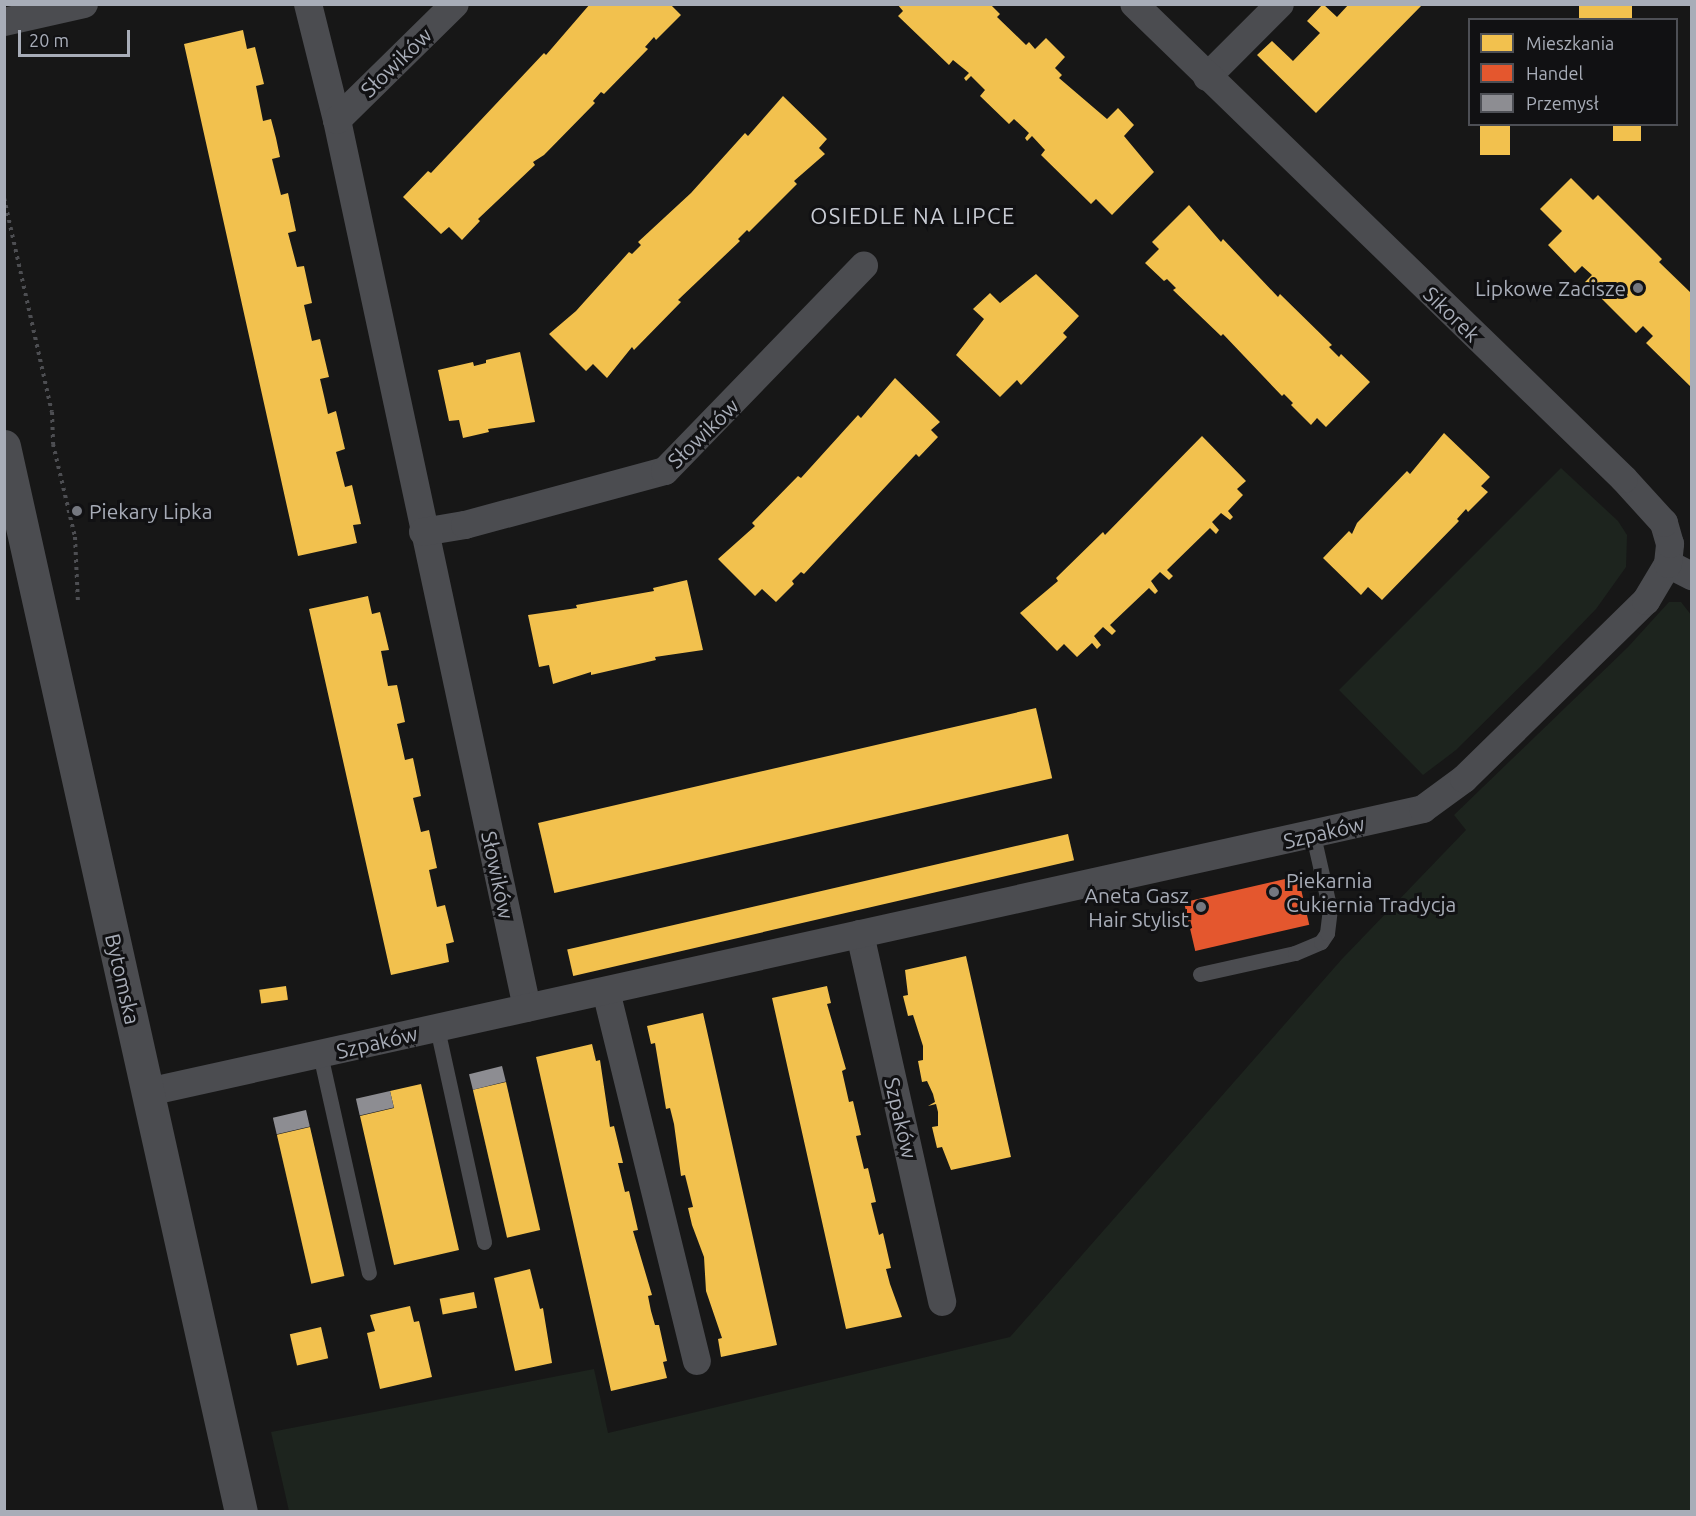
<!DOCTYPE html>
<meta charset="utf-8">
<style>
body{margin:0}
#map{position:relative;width:1696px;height:1516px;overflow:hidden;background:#171717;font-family:Ubuntu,sans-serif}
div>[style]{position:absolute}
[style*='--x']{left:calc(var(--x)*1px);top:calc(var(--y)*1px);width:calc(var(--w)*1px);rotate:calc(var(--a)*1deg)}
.green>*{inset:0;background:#1d241e}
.homes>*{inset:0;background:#f2c14e;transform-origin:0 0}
.shops>*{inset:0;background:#e4572e;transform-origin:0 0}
.industry>*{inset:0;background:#8d8d92;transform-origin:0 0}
.path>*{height:4px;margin-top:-2px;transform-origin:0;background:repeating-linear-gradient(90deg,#4d4e52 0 3px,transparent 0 7.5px)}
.service>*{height:15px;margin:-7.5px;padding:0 7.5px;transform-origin:7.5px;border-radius:7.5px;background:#4b4c50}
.minor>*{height:28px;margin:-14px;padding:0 14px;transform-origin:14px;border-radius:14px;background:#4b4c50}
.tertiary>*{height:33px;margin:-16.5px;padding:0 16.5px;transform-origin:16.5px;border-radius:16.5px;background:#4b4c50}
.dots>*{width:16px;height:16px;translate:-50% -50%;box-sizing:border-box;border:3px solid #111113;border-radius:50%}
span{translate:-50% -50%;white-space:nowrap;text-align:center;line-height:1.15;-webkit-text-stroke:6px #111113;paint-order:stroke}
.street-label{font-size:21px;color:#a8adb8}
.poi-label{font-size:21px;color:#a8adb8}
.right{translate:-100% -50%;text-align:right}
.left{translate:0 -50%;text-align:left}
.neighbourhood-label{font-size:22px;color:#c9ccd4;letter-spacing:1.5px}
.frame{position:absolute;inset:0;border:6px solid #a8adb8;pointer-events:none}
.legend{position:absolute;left:1468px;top:18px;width:210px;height:108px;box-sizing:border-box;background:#111113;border:2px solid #4d4f55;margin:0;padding:8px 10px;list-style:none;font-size:18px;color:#a8adb8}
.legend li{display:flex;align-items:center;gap:12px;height:30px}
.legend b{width:30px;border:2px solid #4d4f55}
.scale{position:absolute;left:18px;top:30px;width:112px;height:27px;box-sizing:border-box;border:3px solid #a8adb8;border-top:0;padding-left:8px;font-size:18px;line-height:21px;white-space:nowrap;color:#a8adb8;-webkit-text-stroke:4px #111113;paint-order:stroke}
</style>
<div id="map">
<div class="green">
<div style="clip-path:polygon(1561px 468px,1618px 521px,1627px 535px,1626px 567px,1596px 609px,1540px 667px,1456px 750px,1423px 775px,1339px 690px)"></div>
<div style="clip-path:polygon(1669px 602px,1681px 602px,1692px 616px,1691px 1511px,289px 1511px,271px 1432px,594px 1369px,608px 1433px,1010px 1337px,1342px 959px,1466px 830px,1454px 815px,1628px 647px)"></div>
</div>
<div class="homes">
<div style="clip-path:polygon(590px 4px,670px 4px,681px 15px,656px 40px,654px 37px,645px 47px,648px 49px,604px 94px,601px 92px,593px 101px,595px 103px,544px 155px,533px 162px,535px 165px,478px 219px,480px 221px,462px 240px,449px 227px,441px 234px,403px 197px,428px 171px,431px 173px,544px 53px,546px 55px)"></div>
<div style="clip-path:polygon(897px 4px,990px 4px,1000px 14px,997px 17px,1026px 45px,1029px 42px,1035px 49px,1046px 38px,1065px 57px,1055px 68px,1062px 75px,1059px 78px,1107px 119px,1118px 108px,1134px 125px,1124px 136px,1154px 172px,1112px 215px,1096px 199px,1091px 204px,1041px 155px,1045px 150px,1032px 136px,1027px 141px,1025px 138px,1029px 133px,1014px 119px,1009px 124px,980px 96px,985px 90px,971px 76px,966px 81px,964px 78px,969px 73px,953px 60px,949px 65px,898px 16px,903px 11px)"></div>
<div style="clip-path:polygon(1323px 4px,1337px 17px,1349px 4px,1423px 4px,1316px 113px,1257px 55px,1272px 41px,1293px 61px,1320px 33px,1307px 21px)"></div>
<div style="left:1579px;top:4px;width:53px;height:16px"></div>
<div style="clip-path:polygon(243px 30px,247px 49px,255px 47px,264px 84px,256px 86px,263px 121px,271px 119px,276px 138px,280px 157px,272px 159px,281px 195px,288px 193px,296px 231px,288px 233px,297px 267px,304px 266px,312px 303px,304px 305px,312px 341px,320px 339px,329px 377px,320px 379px,324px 396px,328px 414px,336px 411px,345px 449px,336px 452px,345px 487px,352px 485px,361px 524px,353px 525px,357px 543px,298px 556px,184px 44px)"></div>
<div style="clip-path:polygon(783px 96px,827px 139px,819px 148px,825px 154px,794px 181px,797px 184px,749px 232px,747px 230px,738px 239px,740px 241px,678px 300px,681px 302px,634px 350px,632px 347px,607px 378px,593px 364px,586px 371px,549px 334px,576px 311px,629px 252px,632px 254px,641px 245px,638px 242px,691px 193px,745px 133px,748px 136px)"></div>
<div style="left:1480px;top:124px;width:30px;height:31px"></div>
<div style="left:1613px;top:124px;width:28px;height:17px"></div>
<div style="clip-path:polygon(1571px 178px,1593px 200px,1598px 195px,1662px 259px,1659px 262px,1692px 294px,1692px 388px,1646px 343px,1653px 336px,1643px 326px,1636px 333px,1585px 282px,1592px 275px,1582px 266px,1575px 273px,1548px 245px,1562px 231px,1540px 209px)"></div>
<div style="clip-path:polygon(1189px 205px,1221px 242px,1223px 239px,1278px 297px,1280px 294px,1332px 345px,1329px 347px,1339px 357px,1341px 354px,1370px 382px,1326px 427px,1317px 418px,1311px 425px,1291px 405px,1293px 403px,1284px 394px,1282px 396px,1223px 334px,1221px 336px,1173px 290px,1176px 288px,1167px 279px,1164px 281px,1145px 263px,1159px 249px,1152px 242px)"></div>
<div style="clip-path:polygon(1036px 274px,1079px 316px,1063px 333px,1067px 337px,1021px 385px,1017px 380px,1000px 397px,956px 355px,984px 319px,973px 309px,990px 293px,1000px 303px)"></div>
<div style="clip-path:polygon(520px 352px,535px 422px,488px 429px,489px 432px,463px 438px,459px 420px,449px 421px,438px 370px,473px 362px,474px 366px,486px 363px,486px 360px)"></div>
<div style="clip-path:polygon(895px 378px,940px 422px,931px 430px,938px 437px,919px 457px,916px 454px,804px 574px,801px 572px,792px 581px,794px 584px,776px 602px,762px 589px,755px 596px,718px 559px,755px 526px,752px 523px,798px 476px,801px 478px,858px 415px,861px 418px)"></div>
<div style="clip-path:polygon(1444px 433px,1490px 477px,1481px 486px,1488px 492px,1468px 512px,1466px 509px,1457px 519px,1459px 521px,1382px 600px,1368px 587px,1361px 595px,1323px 558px,1349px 531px,1352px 534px,1357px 523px,1407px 471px,1410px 474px)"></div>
<div style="clip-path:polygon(1202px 436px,1246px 481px,1237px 489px,1243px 495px,1228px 511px,1233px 517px,1230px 520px,1221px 513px,1212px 522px,1219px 530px,1216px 534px,1210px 528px,1167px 570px,1173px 576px,1169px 580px,1160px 572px,1151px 581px,1158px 591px,1155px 594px,1149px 588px,1110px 625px,1116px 631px,1112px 635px,1103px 627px,1094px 636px,1101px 645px,1097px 649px,1092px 643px,1077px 657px,1064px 644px,1057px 651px,1020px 613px,1058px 581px,1056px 578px,1103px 532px,1105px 535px)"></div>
<div style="clip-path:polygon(687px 580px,703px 650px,655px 657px,656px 660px,591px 675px,591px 672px,553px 684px,549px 665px,539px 667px,528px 615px,577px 608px,576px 605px,654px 591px,653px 588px)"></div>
<div style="clip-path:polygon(368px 596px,372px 614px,380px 612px,389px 650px,381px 651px,388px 686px,397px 685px,401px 703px,405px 722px,397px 724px,405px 760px,413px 758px,421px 796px,413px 798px,421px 832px,429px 830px,437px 868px,429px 870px,437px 907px,445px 905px,454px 942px,446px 944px,449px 962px,391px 975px,309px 609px)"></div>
<div style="left:1036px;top:708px;width:72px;height:511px;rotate:77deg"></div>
<div style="left:1068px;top:834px;width:27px;height:514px;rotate:77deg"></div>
<div style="clip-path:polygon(966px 956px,1011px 1157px,951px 1170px,942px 1147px,937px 1148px,932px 1127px,938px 1126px,938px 1112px,936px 1104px,928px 1106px,935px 1102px,933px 1094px,927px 1081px,922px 1082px,918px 1061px,923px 1060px,923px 1046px,913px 1015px,908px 1016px,903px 996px,908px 995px,905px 970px)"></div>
<div style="left:286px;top:986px;width:14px;height:27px;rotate:82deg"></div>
<div style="clip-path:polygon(827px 986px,831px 1003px,827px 1004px,846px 1069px,842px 1071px,849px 1102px,853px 1101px,861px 1135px,856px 1136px,864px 1169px,868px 1168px,876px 1202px,871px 1203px,879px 1235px,883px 1233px,891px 1268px,886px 1269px,890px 1284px,902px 1317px,846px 1329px,772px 998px)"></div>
<div style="clip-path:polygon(703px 1013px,777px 1345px,721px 1357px,718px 1339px,722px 1338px,706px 1291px,704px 1257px,692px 1225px,688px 1208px,693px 1207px,685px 1175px,681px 1176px,674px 1124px,670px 1108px,666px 1109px,655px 1043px,651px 1044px,647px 1026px)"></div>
<div style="clip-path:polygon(592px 1044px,596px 1061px,600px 1060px,610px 1127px,614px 1126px,623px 1163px,618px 1163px,625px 1192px,629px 1191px,638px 1230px,633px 1231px,652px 1295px,648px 1296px,651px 1311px,655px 1325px,659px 1325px,667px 1361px,663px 1362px,667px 1378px,611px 1391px,536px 1057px)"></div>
<div style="left:506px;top:1082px;width:152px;height:34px;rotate:77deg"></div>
<div style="clip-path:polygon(421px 1084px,459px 1250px,394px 1265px,360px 1116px,394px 1108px,390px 1091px)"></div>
<div style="left:310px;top:1127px;width:153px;height:34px;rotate:77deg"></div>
<div style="clip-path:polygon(530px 1269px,540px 1309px,543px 1308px,552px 1363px,515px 1371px,494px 1278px)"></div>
<div style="left:474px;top:1292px;width:16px;height:35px;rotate:79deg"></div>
<div style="clip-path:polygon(410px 1306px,414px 1322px,419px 1321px,432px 1377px,380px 1389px,367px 1333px,375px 1331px,370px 1315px)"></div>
<div style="left:321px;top:1327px;width:32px;height:32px;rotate:77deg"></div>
</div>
<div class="shops">
<div style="left:1298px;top:876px;width:50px;height:117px;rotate:77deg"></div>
</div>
<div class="industry">
<div style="left:502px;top:1066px;width:16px;height:34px;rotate:76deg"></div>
<div style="left:390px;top:1091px;width:17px;height:35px;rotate:77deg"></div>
<div style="left:306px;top:1110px;width:17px;height:34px;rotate:77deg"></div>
</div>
<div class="path">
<div style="--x:4;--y:198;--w:219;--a:77.4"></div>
<div style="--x:52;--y:412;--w:32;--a:88"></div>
<div style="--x:53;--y:444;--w:96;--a:76.7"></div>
<div style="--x:75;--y:537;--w:67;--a:87.4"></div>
</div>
<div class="service">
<div style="--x:1200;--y:974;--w:97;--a:-12.5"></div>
<div style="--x:1295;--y:953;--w:28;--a:-23"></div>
<div style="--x:1321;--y:942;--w:11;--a:-56"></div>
<div style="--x:1327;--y:933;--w:23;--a:-83"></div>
<div style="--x:1330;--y:910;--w:77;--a:-102.8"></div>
<div style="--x:437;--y:1028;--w:219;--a:77.6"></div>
<div style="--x:320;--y:1054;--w:224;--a:77.4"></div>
</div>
<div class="minor">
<div style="--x:308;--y:4;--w:120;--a:76"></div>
<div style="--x:337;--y:120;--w:908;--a:77.92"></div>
<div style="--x:4;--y:22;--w:82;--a:-12.7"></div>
<div style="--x:1207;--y:77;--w:103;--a:-45"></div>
<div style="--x:337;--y:120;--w:165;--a:-44.5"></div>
<div style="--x:423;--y:532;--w:43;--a:-9.5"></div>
<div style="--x:465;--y:525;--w:207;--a:-15.1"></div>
<div style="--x:665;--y:471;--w:286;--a:-45.9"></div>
<div style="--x:1668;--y:564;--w:27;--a:27"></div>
<div style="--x:860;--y:934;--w:377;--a:77.4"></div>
<div style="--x:606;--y:991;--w:381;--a:76.2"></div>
<div style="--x:148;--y:1092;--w:1306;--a:-12.51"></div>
<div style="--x:1423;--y:809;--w:51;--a:-36.2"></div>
<div style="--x:1464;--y:779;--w:255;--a:-44.4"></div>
<div style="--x:1646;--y:601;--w:43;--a:-59.3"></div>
<div style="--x:1668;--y:564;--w:20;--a:-84"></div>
<div style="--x:1670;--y:544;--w:22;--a:-106"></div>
<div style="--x:1664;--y:523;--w:59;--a:-132.3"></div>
<div style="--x:1624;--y:479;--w:682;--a:-135.89"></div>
</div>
<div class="tertiary">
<div style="--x:4;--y:446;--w:1092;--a:77.47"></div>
</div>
<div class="dots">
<div style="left:1638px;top:288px;background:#757880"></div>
<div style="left:77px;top:511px;background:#757880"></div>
<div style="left:1274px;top:892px;background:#757880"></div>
<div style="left:1201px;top:907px;background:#757880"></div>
</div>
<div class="street-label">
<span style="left:396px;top:62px;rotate:-44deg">Słowików</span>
<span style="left:1452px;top:314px;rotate:44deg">Sikorek</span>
<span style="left:703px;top:433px;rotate:-44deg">Słowików</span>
<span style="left:1324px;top:832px;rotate:-13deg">Szpaków</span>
<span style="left:498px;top:875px;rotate:78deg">Słowików</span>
<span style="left:123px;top:979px;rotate:77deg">Bytomska</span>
<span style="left:377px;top:1042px;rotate:-13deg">Szpaków</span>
<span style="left:901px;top:1118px;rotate:77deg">Szpaków</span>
</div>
<div class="poi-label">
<span class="right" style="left:1626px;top:288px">Lipkowe Zacisze</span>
<span class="left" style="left:89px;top:511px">Piekary Lipka</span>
<span class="left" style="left:1286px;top:892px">Piekarnia<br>Cukiernia Tradycja</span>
<span class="right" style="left:1189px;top:907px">Aneta Gasz<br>Hair Stylist</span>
</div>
<div class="neighbourhood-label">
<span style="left:913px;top:216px">OSIEDLE NA LIPCE</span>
</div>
<div class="frame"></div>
<ul class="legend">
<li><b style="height:16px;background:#f2c14e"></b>Mieszkania</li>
<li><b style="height:16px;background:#e4572e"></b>Handel</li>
<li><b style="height:16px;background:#8d8d92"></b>Przemysł</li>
</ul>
<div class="scale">20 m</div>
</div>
